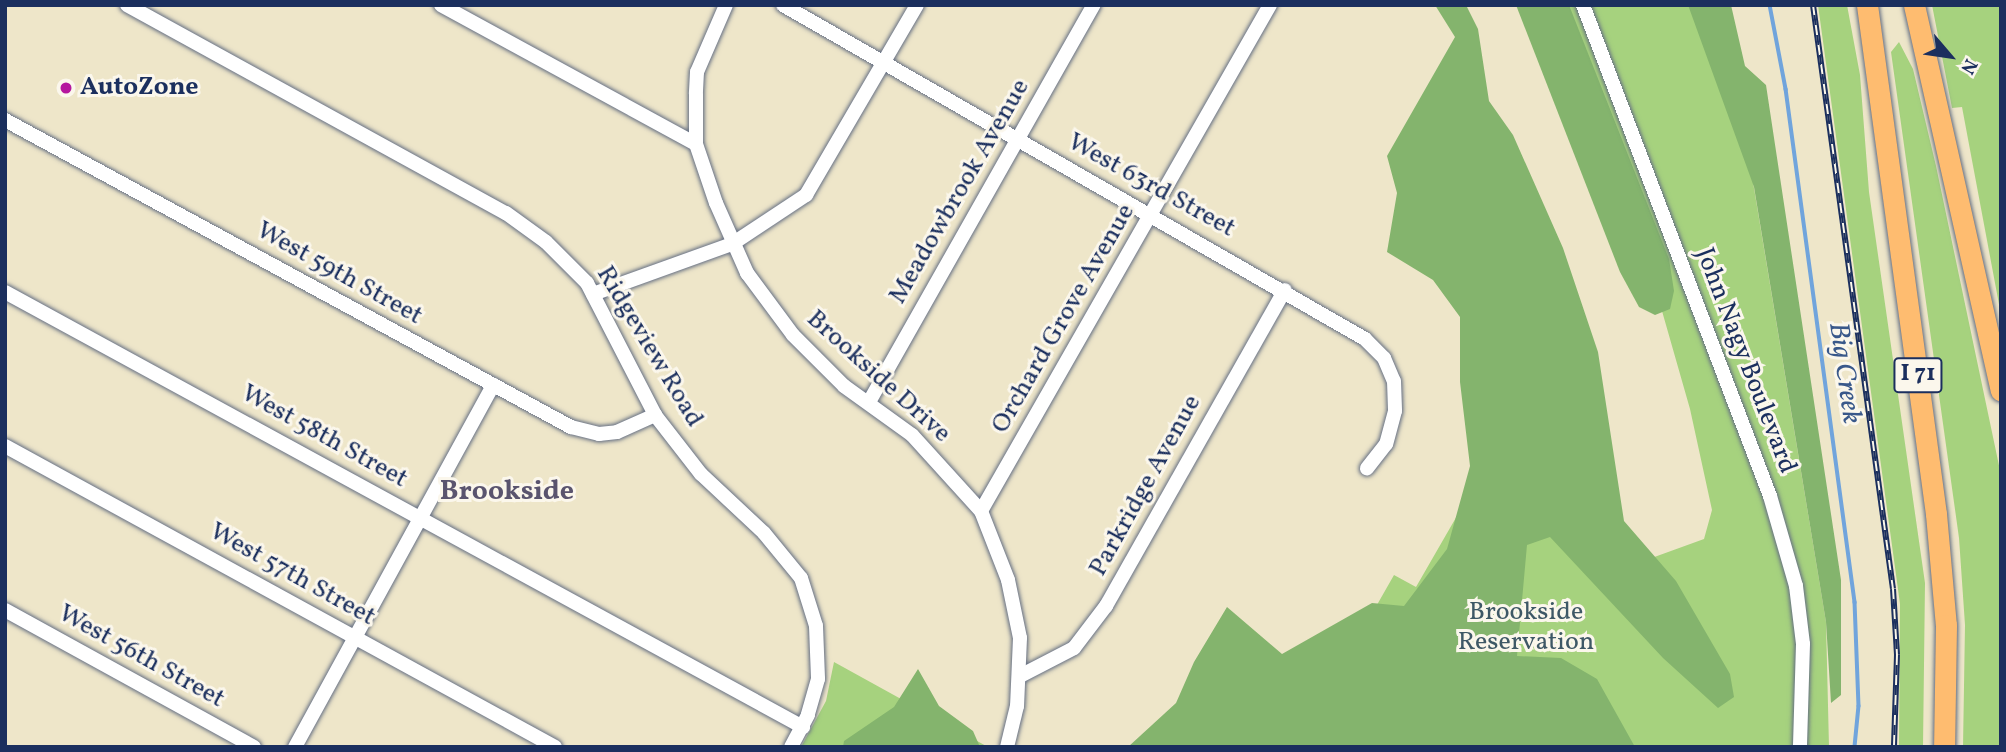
<!DOCTYPE html>
<style>
body{margin:0}
#map{position:relative;width:2006px;height:752px;overflow:hidden;background:#eee6c9;font-family:Vollkorn,serif}
div>[style]{position:absolute}
[style*='--x']{left:calc(var(--x)*1px);top:calc(var(--y)*1px);width:calc(var(--w)*1px);rotate:calc(var(--a)*1deg)}
.green>*{inset:0;background:#a6d27e}
.forest>*{inset:0;background:#84b46d}
.stream>*{height:3.5px;margin:-1.75px;padding:0 1.75px;transform-origin:1.75px;border-radius:1.75px;background:#70a4dc}
.roads{filter:drop-shadow(0 0 2px #656f83) drop-shadow(0 0 2px #656f83)}
.minor>*{height:14px;margin:-7px;padding:0 7px;transform-origin:7px;border-radius:7px;background:#fff}
.highway>*{height:21px;margin:-10.5px;padding:0 10.5px;transform-origin:10.5px;border-radius:10.5px;background:#febc70}
.rail>*{height:6px;margin-top:-3px;transform-origin:0;background:repeating-linear-gradient(90deg,#fbf7ec 0 10px,#1b2f5e 0 20px);box-sizing:border-box;border-block:2px solid #1b2f5e}
.dots>*{width:19px;height:19px;translate:-50% -50%;box-sizing:border-box;border:4px solid #fbf7ec;border-radius:50%}
span{translate:-50% -50%;white-space:nowrap;text-align:center;line-height:1.15;-webkit-text-stroke:6px #fbf7ec;paint-order:stroke}
.shield-label span{padding:2px 5px;background:#fbf7ec;border:2px solid;border-radius:5px;-webkit-text-stroke-width:0}
.shield-label{font-size:24px;color:#1b2f5e;font-weight:700}
.poi-label{font-size:26px;color:#1b2f5e;font-weight:700}
.left{translate:0 -50%;text-align:left}
.street-label{font-size:26px;color:#1b2f5e}
.park-label{font-size:26px;color:#3e5866}
.water-label{font-size:28px;color:#39588a;font-style:italic}
.neighbourhood-label{font-size:28px;color:#5a546e;font-weight:700}
.frame{position:absolute;inset:0;border:7px solid #1b2f5e;pointer-events:none}
.north{position:absolute;left:1915px;top:21px;width:70px;height:70px;-webkit-text-stroke:5px #fbf7ec;paint-order:stroke;rotate:119deg;font-size:19px;font-weight:700;line-height:28px;text-align:center;color:#1b2f5e}
.north::after{content:'';display:block;margin:auto;width:24px;height:32px;background:#1b2f5e;clip-path:polygon(50% 0,100% 100%,50% 72%,0 100%)}
</style>
<div id="map">
<div class="green">
<div style="clip-path:polygon(1541px 5px,1707px 5px,1747px 146px,1826px 622px,1829px 747px,1296px 747px,1394px 575px,1416px 587px,1522px 403px,1624px 568px,1704px 539px,1712px 510px,1690px 409px,1648px 262px)"></div>
<div style="clip-path:polygon(1818px 5px,1847px 5px,1860px 75px,1869px 192px,1925px 583px,1923px 747px,1899px 747px,1900px 604px)"></div>
<div style="clip-path:polygon(1932px 5px,2001px 7px,2001px 315px,1962px 107px,1952px 108px)"></div>
<div style="clip-path:polygon(1899px 42px,1913px 69px,1936px 166px,2001px 475px,2001px 747px,1963px 747px,1965px 625px,1959px 538px,1891px 52px)"></div>
<div style="clip-path:polygon(834px 662px,988px 747px,801px 747px,826px 701px)"></div>
</div>
<div class="forest">
<div style="clip-path:polygon(1435px 5px,1466px 5px,1478px 29px,1489px 101px,1513px 135px,1563px 248px,1598px 352px,1624px 521px,1676px 581px,1730px 674px,1734px 697px,1718px 708px,1663px 658px,1550px 537px,1527px 545px,1517px 656px,1561px 658px,1597px 679px,1635px 747px,1128px 747px,1176px 703px,1194px 662px,1227px 607px,1282px 654px,1372px 603px,1404px 606px,1447px 549px,1470px 466px,1460px 382px,1460px 317px,1433px 280px,1387px 252px,1397px 193px,1387px 156px,1455px 37px)"></div>
<div style="clip-path:polygon(1516px 5px,1569px 5px,1669px 259px,1674px 291px,1670px 309px,1655px 315px,1639px 307px,1620px 272px)"></div>
<div style="clip-path:polygon(1688px 5px,1731px 5px,1745px 66px,1766px 85px,1841px 580px,1841px 695px,1831px 703px,1826px 622px,1754px 187px)"></div>
<div style="clip-path:polygon(918px 669px,939px 706px,973px 731px,980px 747px,843px 747px,844px 741px,894px 707px)"></div>
</div>
<div class="stream">
<div style="--x:1770;--y:5;--w:86;--a:79.2"></div>
<div style="--x:1786;--y:89;--w:518;--a:82.34"></div>
<div style="--x:1855;--y:602;--w:104;--a:87.8"></div>
<div style="--x:1859;--y:706;--w:41;--a:95.6"></div>
</div>
<div class="roads">
<div class="minor">
<div style="--x:127;--y:5;--w:432;--a:28.8"></div>
<div style="--x:506;--y:213;--w:49;--a:35.9"></div>
<div style="--x:546;--y:242;--w:58;--a:45"></div>
<div style="--x:587;--y:283;--w:148;--a:62.7"></div>
<div style="--x:655;--y:415;--w:75;--a:52.1"></div>
<div style="--x:701;--y:474;--w:86;--a:43.1"></div>
<div style="--x:764;--y:533;--w:58;--a:50.6"></div>
<div style="--x:801;--y:578;--w:50;--a:72.6"></div>
<div style="--x:816;--y:626;--w:53;--a:87.8"></div>
<div style="--x:818;--y:679;--w:37;--a:106"></div>
<div style="--x:808;--y:715;--w:36;--a:118"></div>
<div style="--x:441;--y:5;--w:290;--a:28.6"></div>
<div style="--x:726;--y:5;--w:73;--a:113.4"></div>
<div style="--x:697;--y:72;--w:22;--a:93"></div>
<div style="--x:696;--y:94;--w:50;--a:90"></div>
<div style="--x:696;--y:144;--w:62;--a:71.3"></div>
<div style="--x:716;--y:203;--w:77;--a:66.1"></div>
<div style="--x:747;--y:273;--w:77;--a:53.4"></div>
<div style="--x:793;--y:335;--w:72;--a:45"></div>
<div style="--x:844;--y:386;--w:84;--a:35.8"></div>
<div style="--x:912;--y:435;--w:103;--a:47.8"></div>
<div style="--x:981;--y:511;--w:74;--a:68.6"></div>
<div style="--x:1008;--y:580;--w:59;--a:78.3"></div>
<div style="--x:1020;--y:638;--w:68;--a:92.5"></div>
<div style="--x:1017;--y:706;--w:42;--a:103.7"></div>
<div style="--x:783;--y:5;--w:671;--a:29.85"></div>
<div style="--x:1365;--y:339;--w:27;--a:45"></div>
<div style="--x:1384;--y:358;--w:25;--a:67"></div>
<div style="--x:1394;--y:381;--w:30;--a:88"></div>
<div style="--x:1395;--y:411;--w:34;--a:105"></div>
<div style="--x:1386;--y:444;--w:31;--a:128"></div>
<div style="--x:1583;--y:5;--w:525;--a:69.15"></div>
<div style="--x:1770;--y:496;--w:94;--a:73.9"></div>
<div style="--x:1796;--y:586;--w:58;--a:83.1"></div>
<div style="--x:1803;--y:644;--w:103;--a:91.7"></div>
<div style="--x:5;--y:120;--w:644;--a:28.48"></div>
<div style="--x:571;--y:427;--w:29;--a:14"></div>
<div style="--x:599;--y:434;--w:18;--a:-6"></div>
<div style="--x:617;--y:432;--w:42;--a:-24.1"></div>
<div style="--x:5;--y:292;--w:909;--a:28.6"></div>
<div style="--x:593;--y:294;--w:148;--a:-19.8"></div>
<div style="--x:732;--y:244;--w:89;--a:-33.5"></div>
<div style="--x:806;--y:195;--w:220;--a:-59.7"></div>
<div style="--x:869;--y:402;--w:456;--a:-60.5"></div>
<div style="--x:5;--y:446;--w:627;--a:28.69"></div>
<div style="--x:981;--y:511;--w:583;--a:-60.27"></div>
<div style="--x:5;--y:610;--w:284;--a:28.8"></div>
<div style="--x:1020;--y:676;--w:61;--a:-27.4"></div>
<div style="--x:1074;--y:648;--w:53;--a:-52.7"></div>
<div style="--x:1106;--y:606;--w:363;--a:-60.5"></div>
<div style="--x:295;--y:747;--w:413;--a:-61.3"></div>
</div>
<div class="highway">
<div style="--x:1867;--y:5;--w:514;--a:82.28"></div>
<div style="--x:1936;--y:514;--w:111;--a:84.9"></div>
<div style="--x:1946;--y:625;--w:122;--a:90.9"></div>
<div style="--x:1914;--y:5;--w:395;--a:77.3"></div>
</div>
</div>
<div class="rail">
<div style="--x:1813;--y:5;--w:589;--a:82.2"></div>
<div style="--x:1893;--y:589;--w:66;--a:86.5"></div>
<div style="--x:1897;--y:655;--w:92;--a:91.9"></div>
</div>
<div class="dots">
<div style="left:66px;top:88px;background:#b5179e"></div>
</div>
<div class="shield-label">
<span style="left:1918px;top:375px">I 71</span>
</div>
<div class="poi-label">
<span class="left" style="left:80px;top:88px">AutoZone</span>
</div>
<div class="street-label">
<span style="left:1151px;top:186px;rotate:29deg">West 63rd Street</span>
<span style="left:960px;top:192px;rotate:-60deg">Meadowbrook Avenue</span>
<span style="left:339px;top:274px;rotate:29deg">West 59th Street</span>
<span style="left:1064px;top:319px;rotate:-60deg">Orchard Grove Avenue</span>
<span style="left:649px;top:347px;rotate:59deg">Ridgeview Road</span>
<span style="left:1745px;top:361px;rotate:69deg">John Nagy Boulevard</span>
<span style="left:878px;top:377px;rotate:42deg">Brookside Drive</span>
<span style="left:324px;top:437px;rotate:29deg">West 58th Street</span>
<span style="left:1146px;top:486px;rotate:-61deg">Parkridge Avenue</span>
<span style="left:292px;top:575px;rotate:29deg">West 57th Street</span>
<span style="left:141px;top:657px;rotate:29deg">West 56th Street</span>
</div>
<div class="park-label">
<span style="left:1526px;top:628px">Brookside<br>Reservation</span>
</div>
<div class="water-label">
<span style="left:1844px;top:373px;rotate:82deg">Big Creek</span>
</div>
<div class="neighbourhood-label">
<span style="left:507px;top:492px">Brookside</span>
</div>
<div class="frame"></div>
<div class="north">N</div>
</div>
